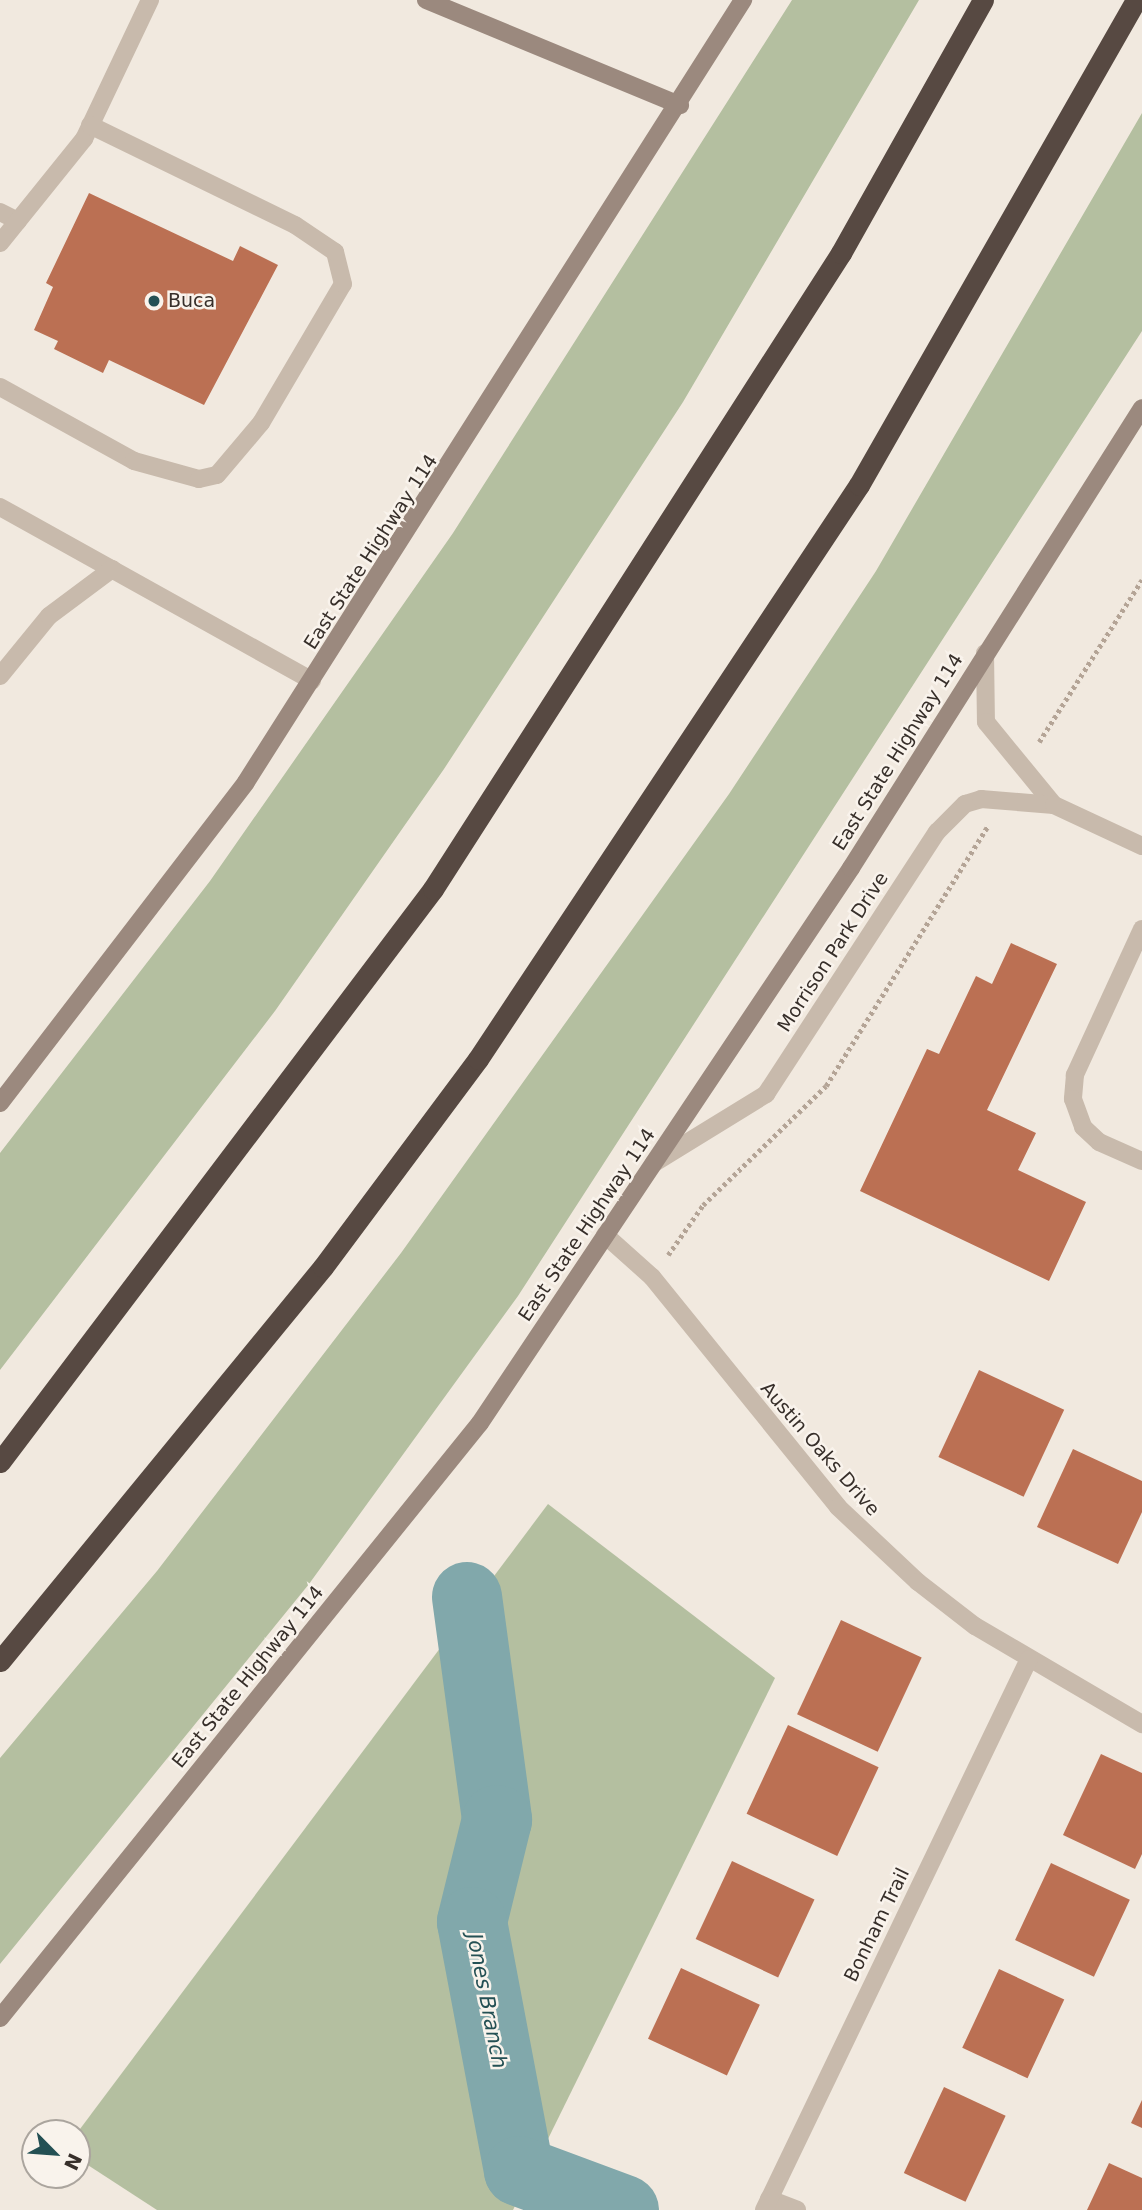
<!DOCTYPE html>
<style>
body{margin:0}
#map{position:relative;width:1142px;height:2210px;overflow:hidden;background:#f1e9df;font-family:"DejaVu Sans",sans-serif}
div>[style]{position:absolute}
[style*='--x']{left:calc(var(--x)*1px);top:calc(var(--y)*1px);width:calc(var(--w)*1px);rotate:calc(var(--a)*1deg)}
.green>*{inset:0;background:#b4bfa0}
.river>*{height:70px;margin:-35px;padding:0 35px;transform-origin:35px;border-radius:35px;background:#81a8ab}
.building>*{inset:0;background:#bb7053;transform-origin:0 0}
.path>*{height:4.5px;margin-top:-2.25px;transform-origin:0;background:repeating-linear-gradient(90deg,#b4a496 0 3.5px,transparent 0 7px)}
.lane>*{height:18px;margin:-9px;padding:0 9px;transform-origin:9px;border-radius:9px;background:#c8baac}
.street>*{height:18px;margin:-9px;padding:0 9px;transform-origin:9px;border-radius:9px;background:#c8baac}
.secondary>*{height:18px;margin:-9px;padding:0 9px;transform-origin:9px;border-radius:9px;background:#9b897e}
.highway>*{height:21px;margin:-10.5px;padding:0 10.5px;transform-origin:10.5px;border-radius:10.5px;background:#574942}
.dots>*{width:19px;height:19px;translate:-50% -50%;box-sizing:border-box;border:4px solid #f9f3ec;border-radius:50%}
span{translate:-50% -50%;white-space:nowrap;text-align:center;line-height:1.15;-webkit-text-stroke:5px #f9f3ec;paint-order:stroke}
.poi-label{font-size:19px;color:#372f2a}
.left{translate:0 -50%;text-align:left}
.street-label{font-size:19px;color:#372f2a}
.water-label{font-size:21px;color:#245054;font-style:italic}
.north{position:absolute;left:21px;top:2119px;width:70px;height:70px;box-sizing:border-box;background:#f9f3ec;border:2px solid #aba59e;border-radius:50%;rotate:115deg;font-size:19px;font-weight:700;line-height:28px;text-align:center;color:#372f2a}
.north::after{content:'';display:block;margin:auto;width:24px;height:32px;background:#245054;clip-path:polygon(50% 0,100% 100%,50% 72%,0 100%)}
</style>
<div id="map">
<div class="green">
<div style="clip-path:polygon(792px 0,919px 0,683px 402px,444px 769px,275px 1011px,0 1370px,0 1153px,210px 881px,453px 533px)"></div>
<div style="clip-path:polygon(1142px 113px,1142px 331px,518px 1296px,309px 1584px,0 1964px,0 1758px,157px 1571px,401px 1253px,729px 794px,876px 571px)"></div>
<div style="clip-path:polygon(548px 1504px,775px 1678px,513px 2210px,157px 2210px,77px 2158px,77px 2133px)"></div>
</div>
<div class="river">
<div style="--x:467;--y:1597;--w:225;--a:82.3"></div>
<div style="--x:497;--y:1820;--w:105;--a:103.8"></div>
<div style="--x:472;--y:1922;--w:253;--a:79.3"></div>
<div style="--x:519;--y:2171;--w:112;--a:20.4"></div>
</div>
<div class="building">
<div style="clip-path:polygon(89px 193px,233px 261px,240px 246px,278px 265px,204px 405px,109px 360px,103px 373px,54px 349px,58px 341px,34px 330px,53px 287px,46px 283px)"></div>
<div style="clip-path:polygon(1011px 943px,1057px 964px,987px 1110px,1036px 1133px,1018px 1170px,1086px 1202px,1049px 1281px,860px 1191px,927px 1049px,939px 1054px,976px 976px,992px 984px)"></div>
<div style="left:979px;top:1370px;width:94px;height:96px;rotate:25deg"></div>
<div style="clip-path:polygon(1073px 1449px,1142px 1481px,1142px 1512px,1118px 1564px,1037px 1527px)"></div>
<div style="left:841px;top:1620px;width:89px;height:104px;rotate:25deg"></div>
<div style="left:788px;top:1725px;width:100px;height:98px;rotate:25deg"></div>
<div style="clip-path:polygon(1101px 1754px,1142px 1773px,1142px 1854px,1135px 1869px,1063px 1835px)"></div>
<div style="left:732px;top:1861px;width:91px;height:86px;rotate:25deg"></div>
<div style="left:1051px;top:1863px;width:87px;height:85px;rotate:25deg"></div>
<div style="left:681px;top:1968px;width:87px;height:78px;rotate:25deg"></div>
<div style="left:999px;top:1969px;width:72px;height:87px;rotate:25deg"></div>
<div style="left:944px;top:2087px;width:68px;height:95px;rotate:25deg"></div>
<div style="clip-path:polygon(1142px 2100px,1142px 2128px,1131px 2123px)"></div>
<div style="clip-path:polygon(1109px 2163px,1142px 2178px,1142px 2210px,1087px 2210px)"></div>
</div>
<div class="path">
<div style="--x:1039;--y:742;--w:192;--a:-57.6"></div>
<div style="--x:668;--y:1255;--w:61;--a:-55"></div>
<div style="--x:703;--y:1205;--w:171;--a:-44.1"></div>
<div style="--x:826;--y:1086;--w:305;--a:-58.1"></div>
</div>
<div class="lane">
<div style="--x:0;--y:212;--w:20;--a:27"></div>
<div style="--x:0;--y:243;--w:134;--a:-51.1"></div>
<div style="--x:84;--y:139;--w:154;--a:-64.6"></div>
<div style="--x:0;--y:387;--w:153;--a:28.9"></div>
<div style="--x:134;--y:461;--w:67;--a:15.5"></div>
<div style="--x:199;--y:479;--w:18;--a:-13"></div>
<div style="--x:217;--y:475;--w:68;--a:-49.8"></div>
<div style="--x:261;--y:423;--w:161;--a:-59.5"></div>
<div style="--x:343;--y:284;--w:33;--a:-104"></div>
<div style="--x:335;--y:252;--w:48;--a:-146"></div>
<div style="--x:295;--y:225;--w:228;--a:-154"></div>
<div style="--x:0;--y:507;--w:357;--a:29.1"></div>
<div style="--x:985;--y:653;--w:69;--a:89.2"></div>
<div style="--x:986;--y:722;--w:107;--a:50.7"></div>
<div style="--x:0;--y:676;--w:77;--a:-50.8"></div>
<div style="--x:49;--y:616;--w:79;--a:-36.7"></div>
<div style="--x:1142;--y:929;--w:161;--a:114.7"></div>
<div style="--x:1075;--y:1075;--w:24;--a:95"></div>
<div style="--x:1073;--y:1099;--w:30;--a:70"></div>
<div style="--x:1083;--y:1127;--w:22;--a:43"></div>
<div style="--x:1099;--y:1142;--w:47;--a:23.8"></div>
<div style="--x:654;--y:1163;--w:132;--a:-31.6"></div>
<div style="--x:766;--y:1094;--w:313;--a:-56.9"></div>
<div style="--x:937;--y:832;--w:40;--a:-45"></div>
<div style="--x:965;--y:804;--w:17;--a:-17"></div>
<div style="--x:981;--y:799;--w:73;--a:4.7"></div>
<div style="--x:1054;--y:805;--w:97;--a:25"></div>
</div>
<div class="street">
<div style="--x:605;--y:1235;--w:63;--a:41.8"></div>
<div style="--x:652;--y:1277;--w:296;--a:51"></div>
<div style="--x:838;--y:1507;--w:110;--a:43.2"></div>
<div style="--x:918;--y:1582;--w:72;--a:37.7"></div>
<div style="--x:975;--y:1626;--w:194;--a:30.4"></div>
<div style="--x:769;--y:2199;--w:30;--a:21"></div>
<div style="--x:764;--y:2210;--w:611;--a:-64.32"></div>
</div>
<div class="secondary">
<div style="--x:426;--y:0;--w:275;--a:22.5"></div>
<div style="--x:0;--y:1103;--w:404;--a:-52.5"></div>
<div style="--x:246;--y:782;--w:927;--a:-57.56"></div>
<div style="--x:0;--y:2018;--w:764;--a:-51.11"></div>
<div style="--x:480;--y:1423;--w:668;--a:-56.24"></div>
<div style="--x:851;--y:868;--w:544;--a:-57.68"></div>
</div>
<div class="highway">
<div style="--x:0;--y:1462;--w:718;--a:-52.92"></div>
<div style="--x:433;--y:889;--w:756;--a:-57.32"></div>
<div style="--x:841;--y:253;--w:290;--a:-60.7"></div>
<div style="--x:0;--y:1661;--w:509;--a:-50.66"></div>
<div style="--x:323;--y:1267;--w:259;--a:-53.3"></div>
<div style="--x:478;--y:1059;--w:689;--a:-56.43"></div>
<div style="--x:859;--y:485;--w:559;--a:-60.27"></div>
</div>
<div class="dots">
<div style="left:154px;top:301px;background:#245054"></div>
</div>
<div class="poi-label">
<span class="left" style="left:168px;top:301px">Buca</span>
</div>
<div class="street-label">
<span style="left:371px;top:552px;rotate:-57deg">East State Highway 114</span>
<span style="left:898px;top:752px;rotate:-58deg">East State Highway 114</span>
<span style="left:833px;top:952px;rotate:-57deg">Morrison Park Drive</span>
<span style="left:587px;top:1225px;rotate:-56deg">East State Highway 114</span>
<span style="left:820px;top:1449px;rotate:49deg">Austin Oaks Drive</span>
<span style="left:248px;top:1677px;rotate:-51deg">East State Highway 114</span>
<span style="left:877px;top:1925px;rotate:-64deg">Bonham Trail</span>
</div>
<div class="water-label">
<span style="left:487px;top:2001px;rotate:79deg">Jones Branch</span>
</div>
<div class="north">N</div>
</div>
